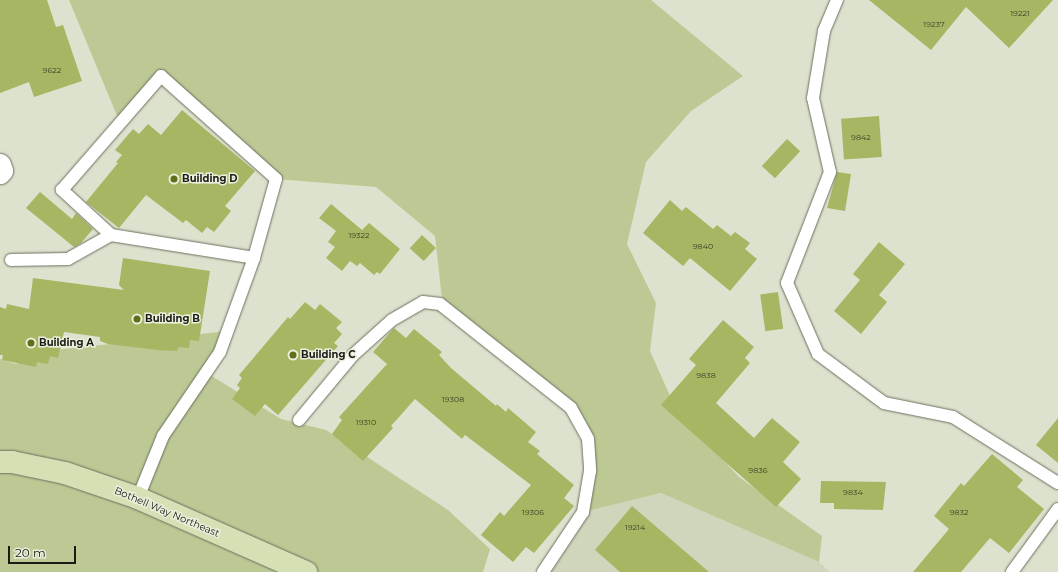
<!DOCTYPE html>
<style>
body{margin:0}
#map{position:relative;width:1058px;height:572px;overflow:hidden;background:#dde2ce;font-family:Montserrat,sans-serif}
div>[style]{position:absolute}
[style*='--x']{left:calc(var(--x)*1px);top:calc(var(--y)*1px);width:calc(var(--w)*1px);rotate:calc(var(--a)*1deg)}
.built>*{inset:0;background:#cfd6bc}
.green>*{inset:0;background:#bdc995}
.building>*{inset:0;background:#a6b663;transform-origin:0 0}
.roads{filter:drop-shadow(0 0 1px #6c705f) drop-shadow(0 0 1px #6c705f)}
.lane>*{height:12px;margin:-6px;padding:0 6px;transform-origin:6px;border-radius:6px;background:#fff}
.street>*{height:22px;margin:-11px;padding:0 11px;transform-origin:11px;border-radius:11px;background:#fff}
.primary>*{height:22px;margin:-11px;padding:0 11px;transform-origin:11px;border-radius:11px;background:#d6e0b5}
.dots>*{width:11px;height:11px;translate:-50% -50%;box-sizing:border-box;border:2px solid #eaefdb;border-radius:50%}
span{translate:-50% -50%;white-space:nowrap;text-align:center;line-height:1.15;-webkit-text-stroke:3px #eaefdb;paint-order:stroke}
.number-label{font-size:8px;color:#3d4228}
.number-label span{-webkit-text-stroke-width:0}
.poi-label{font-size:10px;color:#1a1b14;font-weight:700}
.left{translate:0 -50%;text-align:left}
.street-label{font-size:10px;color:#1a1b14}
.scale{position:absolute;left:8px;top:546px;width:68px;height:18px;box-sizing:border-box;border:2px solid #1a1b14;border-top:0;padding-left:5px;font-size:12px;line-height:14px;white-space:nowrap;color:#1a1b14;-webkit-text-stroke:3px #eaefdb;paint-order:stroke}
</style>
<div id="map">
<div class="built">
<div style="clip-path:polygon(661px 493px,819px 562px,830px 572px,543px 572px,583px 512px)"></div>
</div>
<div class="green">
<div style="clip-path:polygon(69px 0,651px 0,743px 76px,691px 111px,646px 162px,627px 244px,656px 303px,650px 351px,675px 407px,739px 477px,822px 536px,819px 562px,661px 493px,583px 512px,588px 439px,571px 408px,442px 299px,435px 236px,376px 187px,276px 179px,162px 76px,120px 123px)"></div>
<div style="clip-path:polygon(228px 331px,207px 373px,281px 419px,326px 430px,448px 510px,490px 549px,483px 572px,0 572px,0 359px,16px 364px,55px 350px)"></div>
</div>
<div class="building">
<div style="clip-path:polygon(0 0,47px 0,56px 27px,63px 25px,82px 81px,34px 97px,29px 82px,0 93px)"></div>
<div style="clip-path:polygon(869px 0,1053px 0,1009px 48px,966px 7px,931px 50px)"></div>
<div style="clip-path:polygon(182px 110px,255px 171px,225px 206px,231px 211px,214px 232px,207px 227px,202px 233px,186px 220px,183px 223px,146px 195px,119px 228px,86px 202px,118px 163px,116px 162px,122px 155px,115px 150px,133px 129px,139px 134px,148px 124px,161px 135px)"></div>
<div style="left:879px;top:116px;width:41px;height:38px;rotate:86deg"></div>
<div style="left:787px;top:139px;width:18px;height:37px;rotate:43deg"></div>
<div style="clip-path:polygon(837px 172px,851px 174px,845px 211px,827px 208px)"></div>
<div style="clip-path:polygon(40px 192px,72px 219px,76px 213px,93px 229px,81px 243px,74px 247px,26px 208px)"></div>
<div style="clip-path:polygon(670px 200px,682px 211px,686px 207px,713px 229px,717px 225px,731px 236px,735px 232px,750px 243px,745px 249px,757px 259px,730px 291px,690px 258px,683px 266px,643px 233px)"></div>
<div style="clip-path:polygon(331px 204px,362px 230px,369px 223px,400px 249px,380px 274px,377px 272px,374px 275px,360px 263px,357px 266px,350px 261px,342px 271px,326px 258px,335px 247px,328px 242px,336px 231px,319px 218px)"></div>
<div style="left:422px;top:235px;width:19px;height:18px;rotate:43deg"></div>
<div style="clip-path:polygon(879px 242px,905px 264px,879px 295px,887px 302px,861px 334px,834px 311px,860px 280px,853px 274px)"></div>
<div style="clip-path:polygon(123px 258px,210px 271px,199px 341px,190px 340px,189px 348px,178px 347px,177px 351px,158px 350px,108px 344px,100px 341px,100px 337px,64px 332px,58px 358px,50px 356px,48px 364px,37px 362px,36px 367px,2px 360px,3px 355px,0 355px,0 307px,6px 309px,7px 304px,29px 309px,33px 278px,124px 290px,119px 285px)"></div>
<div style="left:778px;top:292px;width:37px;height:18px;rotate:82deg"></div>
<div style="clip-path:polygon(305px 302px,315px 310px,320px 304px,342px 322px,336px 328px,342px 334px,334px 343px,338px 346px,278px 415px,265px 404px,255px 416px,232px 399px,240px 388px,237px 385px,242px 378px,239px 375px,288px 317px,290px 319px)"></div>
<div style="clip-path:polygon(723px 320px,754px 347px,745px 358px,750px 363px,716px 403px,754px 438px,772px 418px,800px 442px,783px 462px,801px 479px,776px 507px,661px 405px,696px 365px,689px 359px)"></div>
<div style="clip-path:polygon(394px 328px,406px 338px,414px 329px,442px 352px,439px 355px,451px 368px,496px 406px,497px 404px,506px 412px,508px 408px,536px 432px,528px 442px,540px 451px,537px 454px,574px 485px,564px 498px,574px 506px,534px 553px,526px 547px,513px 562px,481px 535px,500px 512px,504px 516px,531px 485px,465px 435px,462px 439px,415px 399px,391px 426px,393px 428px,363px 461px,332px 434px,342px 420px,339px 417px,387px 364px,373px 352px)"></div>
<div style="clip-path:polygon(1058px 418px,1058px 463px,1036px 445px)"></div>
<div style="clip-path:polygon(992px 454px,1023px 480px,1017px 487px,1044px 509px,1009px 553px,990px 538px,961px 572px,913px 572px,949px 529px,934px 516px,961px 483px,964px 486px)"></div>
<div style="clip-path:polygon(821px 481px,886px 482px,883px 510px,834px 509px,834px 503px,820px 503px)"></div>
<div style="clip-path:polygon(632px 506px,709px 572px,620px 572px,595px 550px)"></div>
</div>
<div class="roads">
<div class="lane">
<div style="--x:837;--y:0;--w:34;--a:113"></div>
<div style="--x:824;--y:31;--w:68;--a:99.3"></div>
<div style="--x:813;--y:98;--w:76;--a:77.1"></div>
<div style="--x:830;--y:172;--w:119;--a:111.2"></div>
<div style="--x:787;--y:283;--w:77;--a:66.4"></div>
<div style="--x:818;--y:354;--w:82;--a:36.6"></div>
<div style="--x:884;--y:403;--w:70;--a:11.5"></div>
<div style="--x:953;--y:417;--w:124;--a:32.2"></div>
<div style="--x:111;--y:235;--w:67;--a:-137.4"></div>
<div style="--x:62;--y:190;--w:151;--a:-49"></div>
<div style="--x:161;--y:76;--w:154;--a:41.8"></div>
<div style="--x:276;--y:179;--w:82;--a:105.6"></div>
<div style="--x:254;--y:258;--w:100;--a:109.9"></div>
<div style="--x:220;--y:352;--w:102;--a:124.2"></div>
<div style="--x:163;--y:436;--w:67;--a:112"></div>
<div style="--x:11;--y:260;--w:57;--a:-1"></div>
<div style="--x:68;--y:259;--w:49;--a:-29.2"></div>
<div style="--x:111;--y:235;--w:145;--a:9.1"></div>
<div style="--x:299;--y:420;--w:85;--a:-50.3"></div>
<div style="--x:353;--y:355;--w:52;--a:-41.9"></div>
<div style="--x:392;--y:320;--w:36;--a:-30"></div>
<div style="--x:423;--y:302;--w:17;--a:7"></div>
<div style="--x:440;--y:304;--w:167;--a:38.4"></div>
<div style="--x:571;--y:408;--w:35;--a:61"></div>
<div style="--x:588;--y:439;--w:32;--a:86"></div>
<div style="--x:590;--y:471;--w:42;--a:99.7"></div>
<div style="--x:583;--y:512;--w:72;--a:123.7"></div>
<div style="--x:1012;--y:572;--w:78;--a:-53.9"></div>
</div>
<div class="street">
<div style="--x:0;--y:165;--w:6;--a:72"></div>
<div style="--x:2;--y:171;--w:3;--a:135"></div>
</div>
<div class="primary">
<div style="--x:0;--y:462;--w:12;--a:0"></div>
<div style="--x:12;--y:462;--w:54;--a:11.7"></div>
<div style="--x:65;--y:473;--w:77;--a:18.9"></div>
<div style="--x:138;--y:498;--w:184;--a:23.8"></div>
</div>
</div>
<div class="dots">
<div style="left:174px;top:179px;background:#616e19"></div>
<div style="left:137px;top:319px;background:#616e19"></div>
<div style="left:31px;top:343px;background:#616e19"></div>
<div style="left:293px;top:355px;background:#616e19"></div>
</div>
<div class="number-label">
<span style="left:1020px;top:14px">19221</span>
<span style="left:934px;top:25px">19237</span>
<span style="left:52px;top:71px">9622</span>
<span style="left:861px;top:138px">9842</span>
<span style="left:359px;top:236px">19322</span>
<span style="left:703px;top:247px">9840</span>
<span style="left:706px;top:376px">9838</span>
<span style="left:453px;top:400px">19308</span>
<span style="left:366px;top:423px">19310</span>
<span style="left:758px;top:471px">9836</span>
<span style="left:853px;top:493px">9834</span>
<span style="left:533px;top:513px">19306</span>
<span style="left:959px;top:513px">9832</span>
<span style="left:635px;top:528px">19214</span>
</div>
<div class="poi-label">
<span class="left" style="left:182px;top:179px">Building D</span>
<span class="left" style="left:145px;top:319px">Building B</span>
<span class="left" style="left:39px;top:343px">Building A</span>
<span class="left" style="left:301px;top:355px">Building C</span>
</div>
<div class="street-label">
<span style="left:167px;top:512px;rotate:23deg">Bothell Way Northeast</span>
</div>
<div class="scale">20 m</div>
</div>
